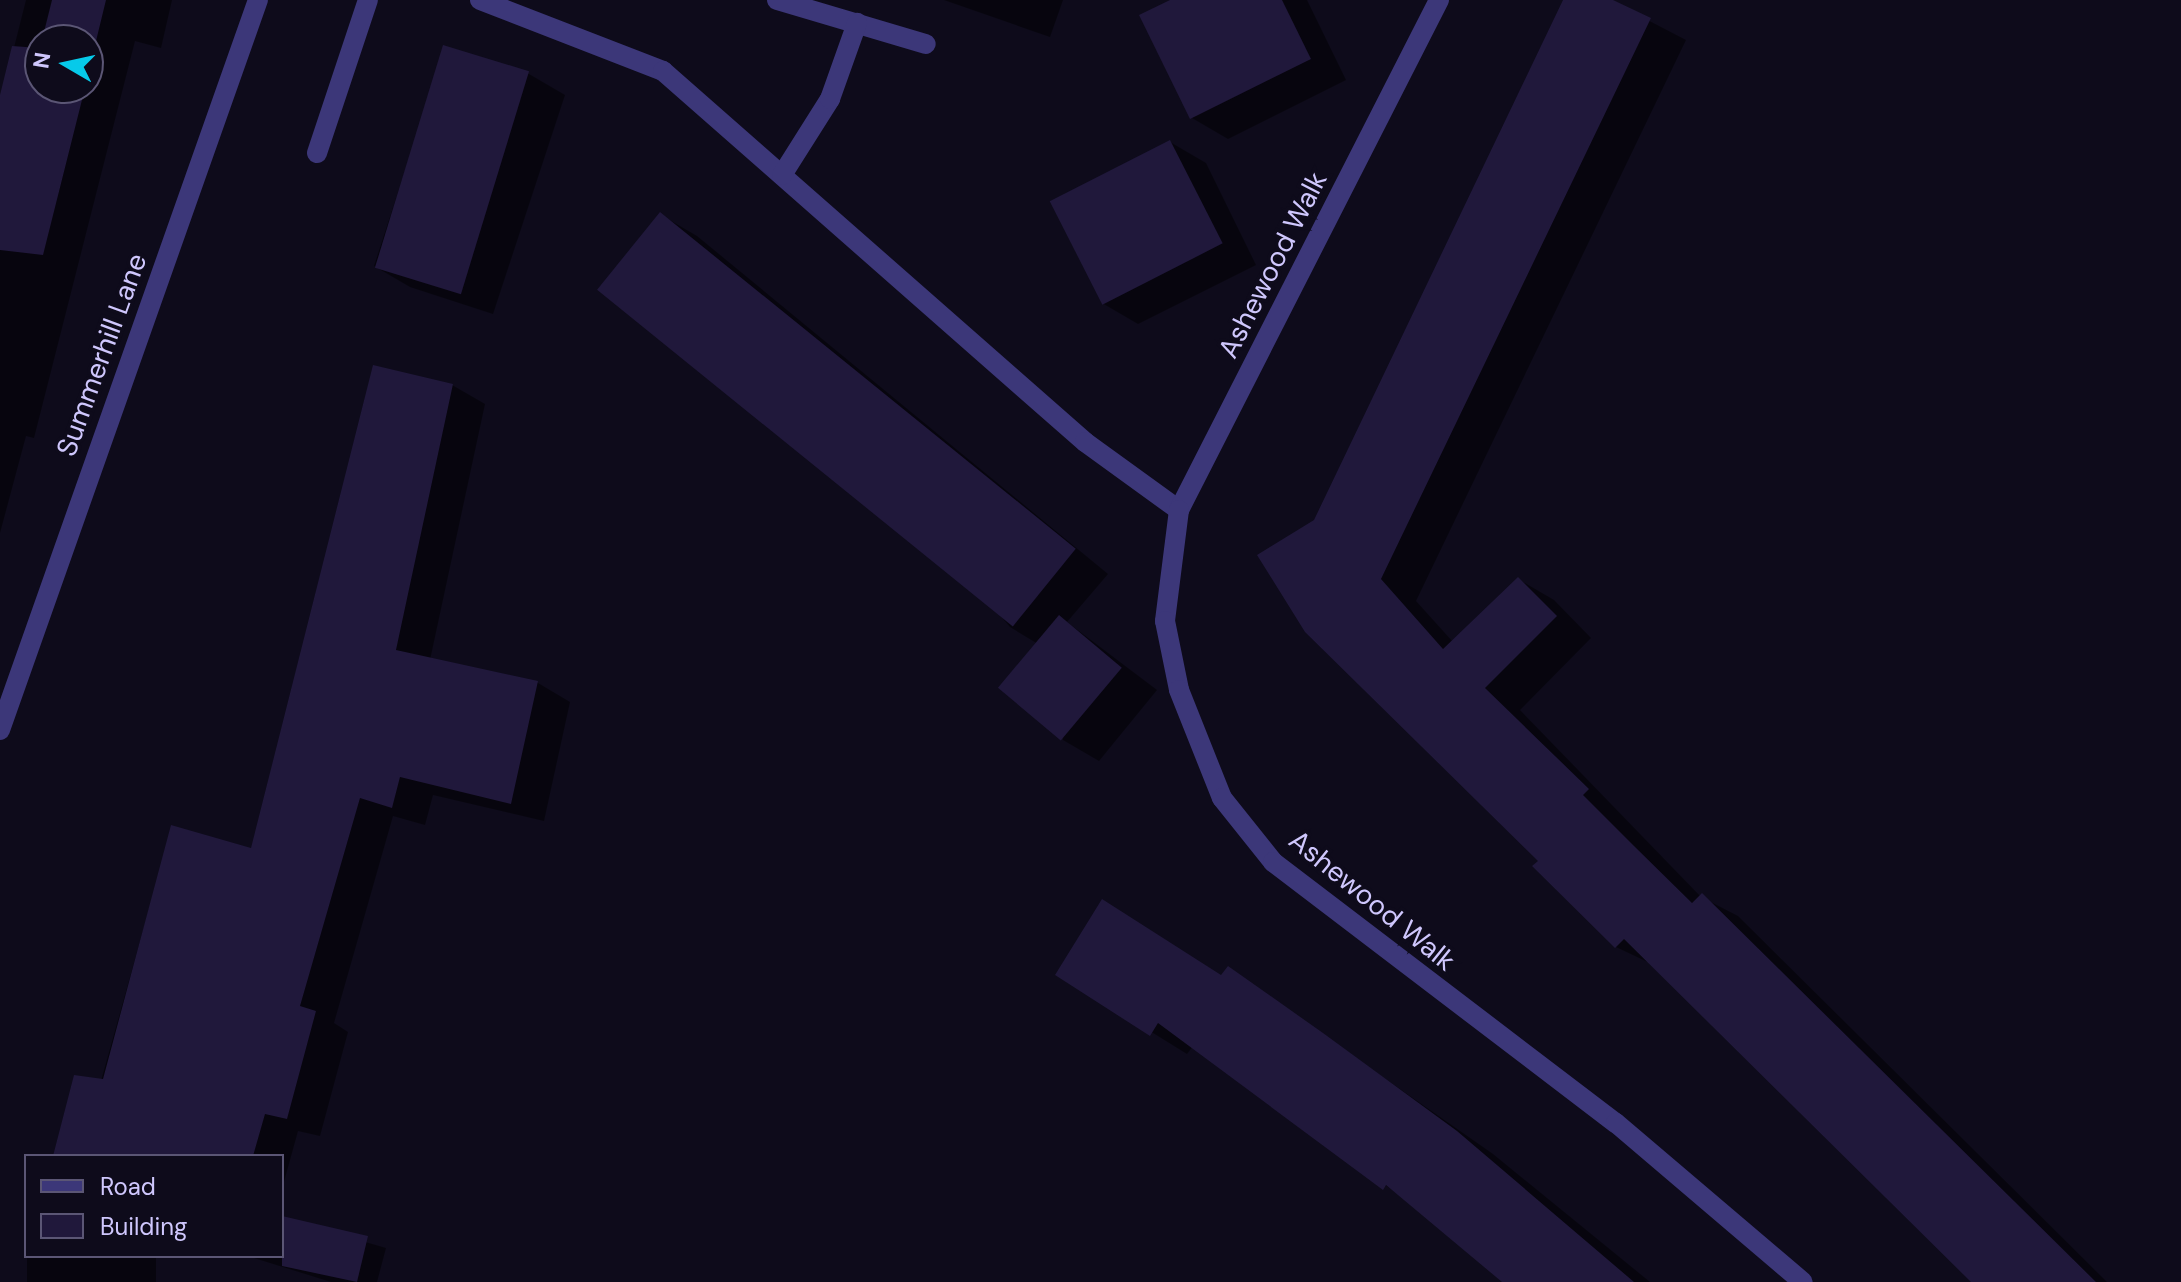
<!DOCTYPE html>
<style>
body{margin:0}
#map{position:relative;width:2181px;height:1282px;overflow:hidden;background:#0e0b1b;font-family:"DM Sans",sans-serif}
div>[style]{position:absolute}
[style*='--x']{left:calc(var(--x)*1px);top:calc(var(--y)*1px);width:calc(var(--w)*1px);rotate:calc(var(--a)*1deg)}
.shadow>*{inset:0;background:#0007;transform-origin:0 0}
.building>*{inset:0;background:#20183b;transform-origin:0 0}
.minor>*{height:20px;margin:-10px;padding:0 10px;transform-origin:10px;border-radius:10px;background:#3c3779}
span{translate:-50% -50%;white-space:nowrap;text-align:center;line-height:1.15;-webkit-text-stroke:7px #0e0b1b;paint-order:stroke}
.street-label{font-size:28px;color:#cfc7fd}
.legend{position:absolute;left:24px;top:1154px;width:260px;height:104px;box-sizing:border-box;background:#0e0b1b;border:2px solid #5b5675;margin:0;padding:10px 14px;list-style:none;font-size:24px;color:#cfc7fd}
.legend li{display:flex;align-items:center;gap:16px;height:40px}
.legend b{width:40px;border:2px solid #5b5675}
.north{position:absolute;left:24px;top:24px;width:80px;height:80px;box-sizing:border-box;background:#0e0b1b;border:2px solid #5b5675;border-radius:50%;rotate:279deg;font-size:22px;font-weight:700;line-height:32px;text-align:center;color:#cfc7fd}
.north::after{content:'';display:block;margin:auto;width:28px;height:36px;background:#06caea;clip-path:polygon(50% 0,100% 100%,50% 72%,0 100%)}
</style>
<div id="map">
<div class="shadow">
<div style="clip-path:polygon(evenodd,26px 0,172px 0,161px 48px,135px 41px,34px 438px,26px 436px,0 533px,0 103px,26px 0,40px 40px,88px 40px,88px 88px,40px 88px,40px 40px)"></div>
<div style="clip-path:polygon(944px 0,1063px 0,1050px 37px)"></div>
<div style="clip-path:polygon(1174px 0,1307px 0,1346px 80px,1228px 139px,1192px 118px)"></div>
<div style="clip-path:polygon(1565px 0,1609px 0,1686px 40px,1416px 601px,1453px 642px,1518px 579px,1554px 600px,1591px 638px,1520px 710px,1701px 897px,1738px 916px,2107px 1282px,1975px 1282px,1654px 965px,1616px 947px,1540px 861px,1315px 521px)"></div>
<div style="clip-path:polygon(445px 48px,529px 74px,565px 95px,493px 314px,410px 287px,374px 266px)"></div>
<div style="clip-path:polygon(1170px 142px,1206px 163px,1256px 265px,1138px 324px,1102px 303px)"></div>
<div style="clip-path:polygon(661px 215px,697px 236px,1108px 574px,1067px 622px,1157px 690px,1099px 761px,1063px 740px,1038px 644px,1010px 627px)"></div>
<div style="clip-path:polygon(452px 385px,485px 404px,430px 660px,538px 683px,570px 702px,544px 821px,433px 795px,425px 825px,393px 816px,334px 1023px,348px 1032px,320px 1136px,298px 1131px,282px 1189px,282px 1156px,80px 1156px,172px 827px,252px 850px)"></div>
<div style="clip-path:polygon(1228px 969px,1493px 1154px,1650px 1282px,1504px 1282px,1413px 1205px,1193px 1046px,1187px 1054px,1058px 974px,1223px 976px)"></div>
<div style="clip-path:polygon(282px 1218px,386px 1248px,377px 1282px,331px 1282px,254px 1258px,282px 1256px)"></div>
<div style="left:27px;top:1256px;width:129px;height:27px"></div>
</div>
<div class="building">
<div style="clip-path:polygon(52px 0,106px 0,88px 74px,88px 40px,42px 40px)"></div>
<div style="clip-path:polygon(1170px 0,1282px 0,1311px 59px,1190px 119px,1139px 15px)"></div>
<div style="clip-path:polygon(1563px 0,1613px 0,1651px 18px,1381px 579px,1443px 649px,1518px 577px,1557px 616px,1485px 688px,1589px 789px,1583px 795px,1633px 845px,1692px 903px,1702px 893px,2096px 1282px,1971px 1282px,1624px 939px,1615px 948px,1532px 866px,1538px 861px,1305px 632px,1257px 555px,1314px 520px)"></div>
<div style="left:443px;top:45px;width:90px;height:233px;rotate:17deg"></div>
<div style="clip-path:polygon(12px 46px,40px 48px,40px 88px,85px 88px,43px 255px,0 250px,0 95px)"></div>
<div style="left:1170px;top:140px;width:116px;height:135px;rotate:63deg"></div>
<div style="left:660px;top:212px;width:535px;height:100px;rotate:39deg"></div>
<div style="clip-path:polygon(373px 365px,453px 384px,396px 650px,538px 681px,511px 804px,400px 777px,392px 808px,360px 798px,300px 1006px,316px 1011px,287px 1119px,265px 1114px,253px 1156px,53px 1156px,74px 1075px,103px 1079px,171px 825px,251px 848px)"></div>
<div style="left:1059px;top:615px;width:82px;height:95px;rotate:40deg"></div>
<div style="clip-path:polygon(1102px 899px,1221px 975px,1228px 966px,1323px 1033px,1457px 1131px,1634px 1282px,1502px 1282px,1386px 1185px,1383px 1190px,1158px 1023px,1150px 1036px,1055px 975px)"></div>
<div style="clip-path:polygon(282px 1216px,368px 1236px,357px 1282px,282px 1266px)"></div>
</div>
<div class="minor">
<div style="--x:480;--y:0;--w:196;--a:21.2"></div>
<div style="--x:663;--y:71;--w:562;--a:41.32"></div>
<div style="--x:1085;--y:442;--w:116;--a:35.9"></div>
<div style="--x:777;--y:0;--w:155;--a:16.5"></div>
<div style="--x:1439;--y:0;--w:572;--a:117.01"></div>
<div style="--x:1179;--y:510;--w:112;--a:97.2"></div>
<div style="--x:1165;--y:621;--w:70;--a:78.5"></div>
<div style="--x:1179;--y:690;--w:116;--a:68.3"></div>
<div style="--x:1222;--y:798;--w:82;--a:51.4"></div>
<div style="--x:1273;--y:862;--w:431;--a:37.3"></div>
<div style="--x:1616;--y:1123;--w:245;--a:40.4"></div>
<div style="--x:317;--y:153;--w:161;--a:-71.6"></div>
<div style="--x:782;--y:175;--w:90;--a:-57.7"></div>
<div style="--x:830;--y:99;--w:81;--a:-70.4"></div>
<div style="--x:0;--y:730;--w:774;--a:-70.54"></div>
</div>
<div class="street-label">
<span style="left:1273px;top:265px;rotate:-63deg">Ashewood Walk</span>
<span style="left:102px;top:355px;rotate:-70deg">Summerhill Lane</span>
<span style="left:1372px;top:901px;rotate:39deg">Ashewood Walk</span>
</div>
<ul class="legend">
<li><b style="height:10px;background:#3c3779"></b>Road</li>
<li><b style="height:22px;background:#20183b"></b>Building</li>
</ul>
<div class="north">N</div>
</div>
